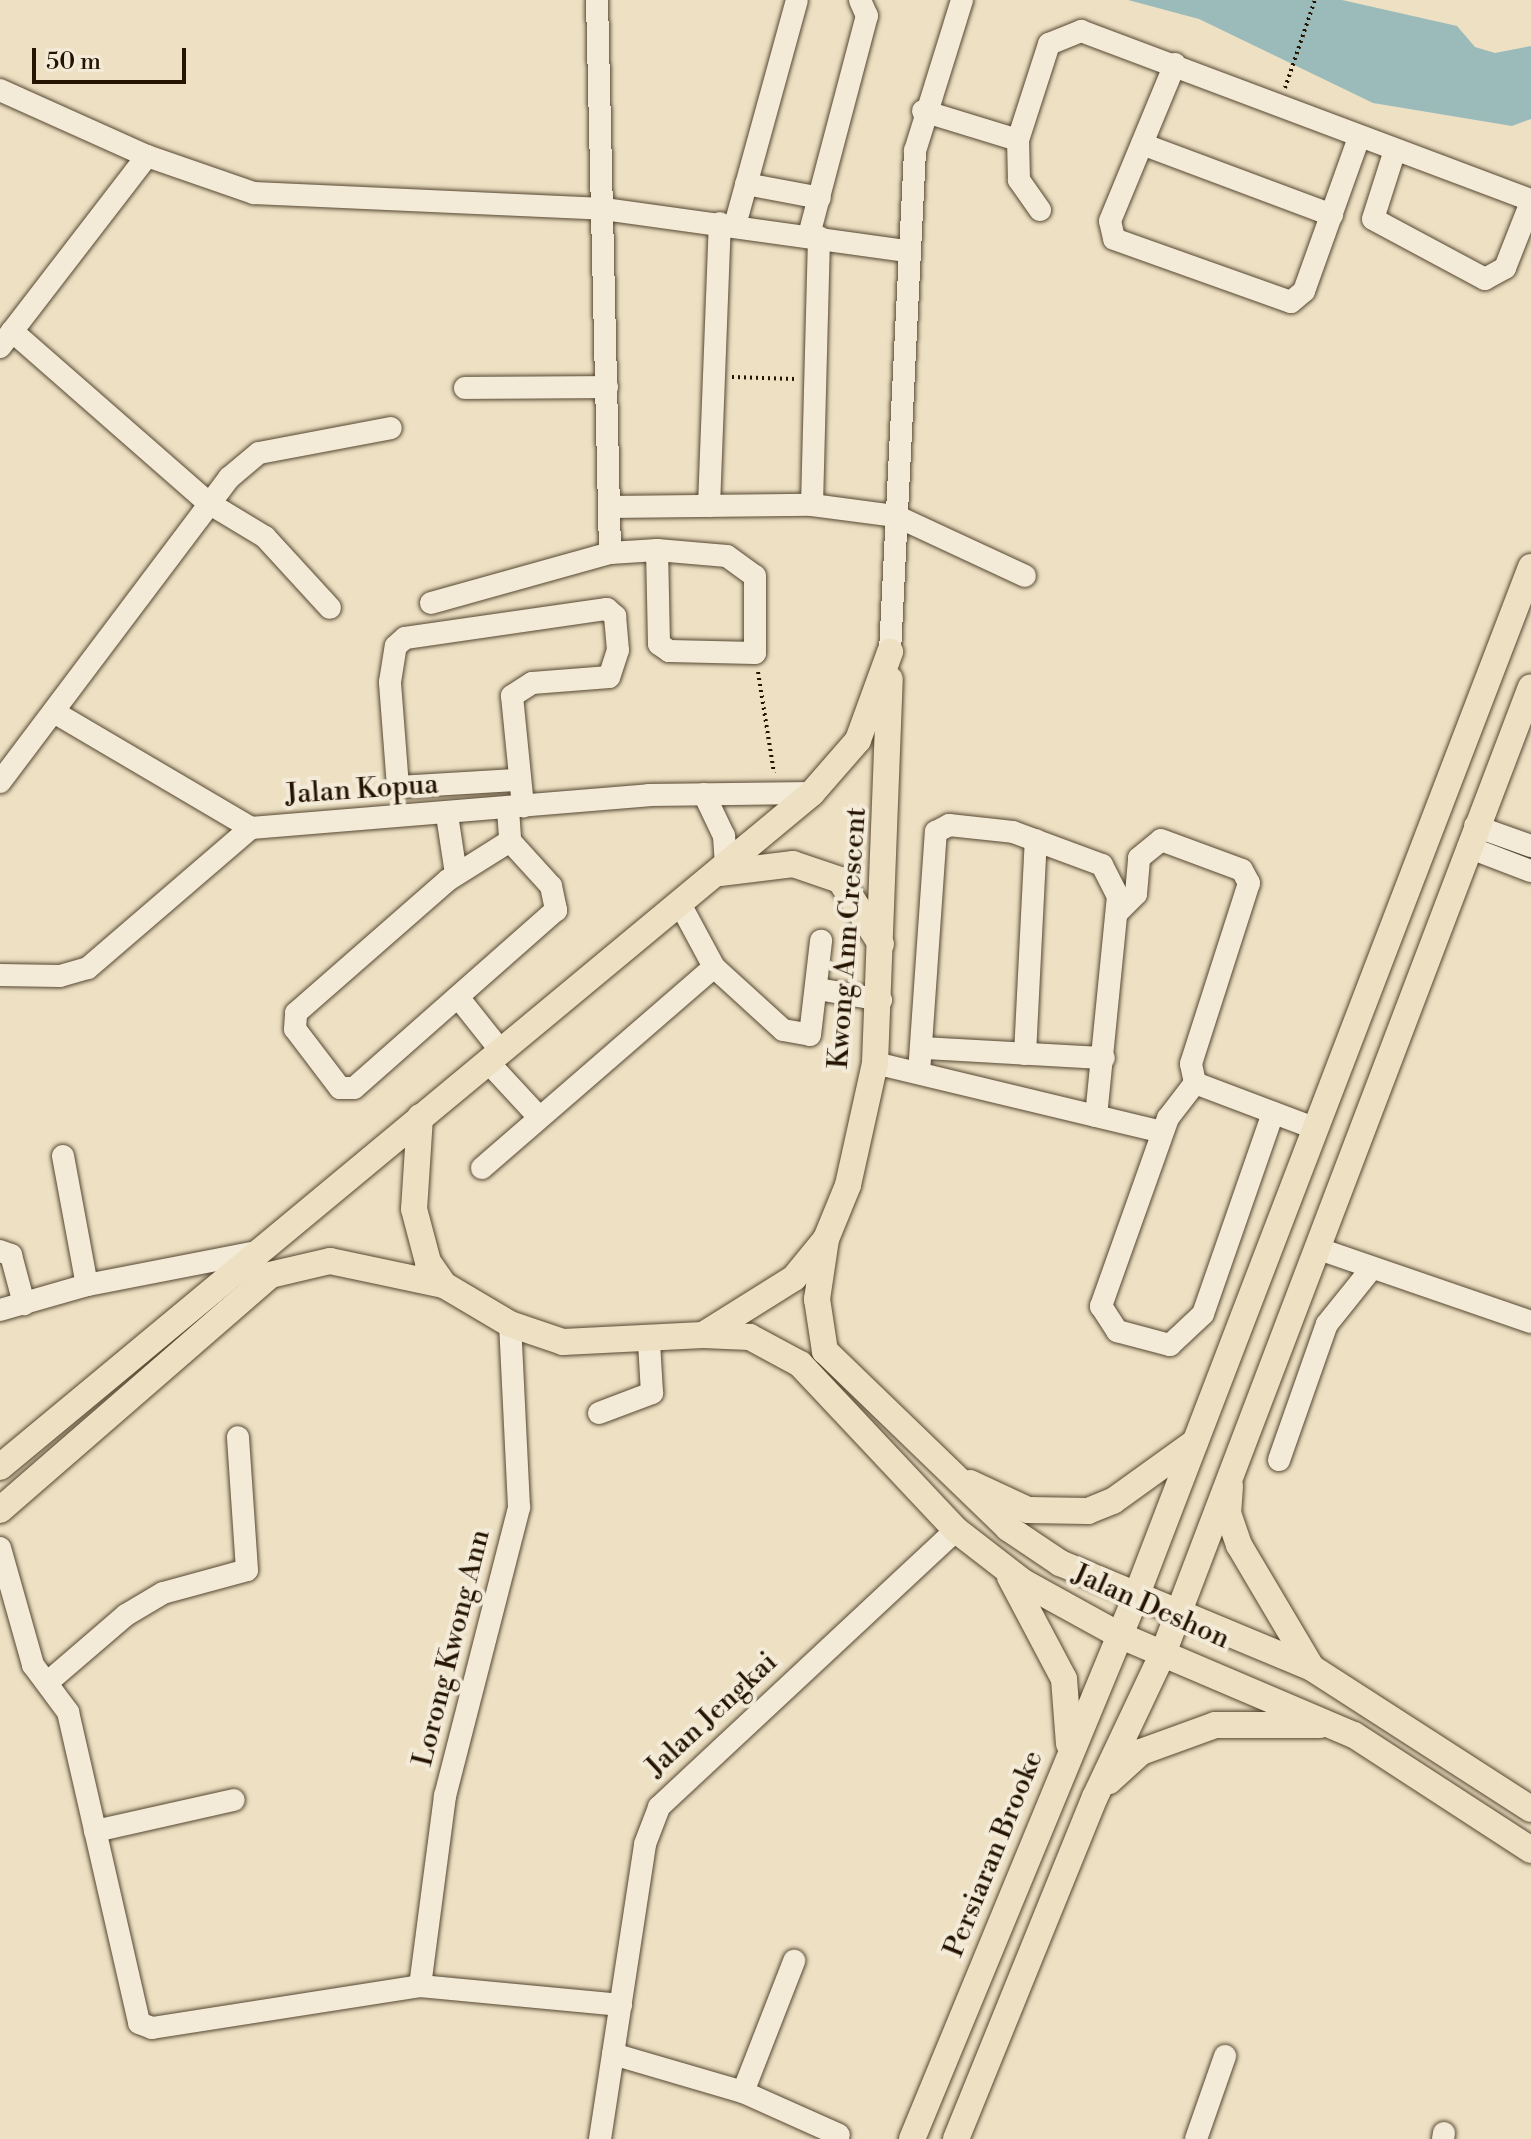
<!DOCTYPE html>
<style>
body{margin:0}
#map{position:relative;width:1531px;height:2139px;overflow:hidden;background:#ede0c3;font-family:"Libre Bodoni",serif}
div>[style]{position:absolute}
[style*='--x']{left:calc(var(--x)*1px);top:calc(var(--y)*1px);width:calc(var(--w)*1px);rotate:calc(var(--a)*1deg)}
.water>*{inset:0;background:#9bbbbb}
.path>*{height:4px;margin-top:-2px;transform-origin:0;background:repeating-linear-gradient(90deg,#241400 0 2px,transparent 0 6px)}
.roads{filter:drop-shadow(0 0 2px #564731) drop-shadow(0 0 2px #564731)}
.minor>*{height:22px;margin:-11px;padding:0 11px;transform-origin:11px;border-radius:11px;background:#f3ebd8}
.major>*{height:26px;margin:-13px;padding:0 13px;transform-origin:13px;border-radius:13px;background:#ede0c3}
span{translate:-50% -50%;white-space:nowrap;text-align:center;line-height:1.15;-webkit-text-stroke:8px #f3ebd8;paint-order:stroke}
.street-label{font-size:28px;color:#241400}
.scale{position:absolute;left:32px;top:48px;width:154px;height:36px;box-sizing:border-box;border:4px solid #241400;border-top:0;padding-left:10px;font-size:24px;line-height:28px;white-space:nowrap;color:#241400;-webkit-text-stroke:6px #f3ebd8;paint-order:stroke}
</style>
<div id="map">
<div class="water">
<div style="clip-path:polygon(1128px 0,1342px 0,1457px 26px,1475px 47px,1495px 53px,1531px 46px,1531px 119px,1512px 126px,1373px 103px,1199px 19px)"></div>
</div>
<div class="path">
<div style="--x:1285;--y:88;--w:93;--a:-71.2"></div>
<div style="--x:732;--y:377;--w:64;--a:1.8"></div>
<div style="--x:758;--y:672;--w:102;--a:81"></div>
</div>
<div class="roads">
<div class="minor">
<div style="--x:597;--y:0;--w:553;--a:88.65"></div>
<div style="--x:1175;--y:64;--w:170;--a:112.5"></div>
<div style="--x:1110;--y:221;--w:18;--a:77"></div>
<div style="--x:1114;--y:239;--w:188;--a:19.6"></div>
<div style="--x:1291;--y:302;--w:17;--a:-40"></div>
<div style="--x:1304;--y:291;--w:164;--a:-70.3"></div>
<div style="--x:0;--y:90;--w:161;--a:24.2"></div>
<div style="--x:147;--y:156;--w:113;--a:19.1"></div>
<div style="--x:254;--y:193;--w:350;--a:2.6"></div>
<div style="--x:604;--y:209;--w:304;--a:7.9"></div>
<div style="--x:923;--y:111;--w:99;--a:17"></div>
<div style="--x:1142;--y:144;--w:203;--a:20.5"></div>
<div style="--x:1395;--y:150;--w:72;--a:107.7"></div>
<div style="--x:1373;--y:219;--w:127;--a:28.2"></div>
<div style="--x:1485;--y:279;--w:23;--a:-29"></div>
<div style="--x:1505;--y:268;--w:71;--a:-68.5"></div>
<div style="--x:746;--y:184;--w:75;--a:10.7"></div>
<div style="--x:1040;--y:210;--w:37;--a:-125"></div>
<div style="--x:1019;--y:180;--w:40;--a:-91.4"></div>
<div style="--x:1018;--y:140;--w:101;--a:-72.1"></div>
<div style="--x:1049;--y:44;--w:35;--a:-22"></div>
<div style="--x:1081;--y:31;--w:481;--a:20.6"></div>
<div style="--x:735;--y:225;--w:233;--a:-74.6"></div>
<div style="--x:809;--y:235;--w:227;--a:-75.2"></div>
<div style="--x:867;--y:16;--w:17;--a:-114"></div>
<div style="--x:12;--y:331;--w:259;--a:41.2"></div>
<div style="--x:207;--y:502;--w:68;--a:31.1"></div>
<div style="--x:265;--y:537;--w:96;--a:47.5"></div>
<div style="--x:0;--y:347;--w:241;--a:-52.4"></div>
<div style="--x:465;--y:388;--w:142;--a:-0.4"></div>
<div style="--x:812;--y:505;--w:268;--a:-88.5"></div>
<div style="--x:709;--y:506;--w:283;--a:-87.8"></div>
<div style="--x:609;--y:507;--w:203;--a:-0.6"></div>
<div style="--x:812;--y:505;--w:85;--a:7.5"></div>
<div style="--x:896;--y:516;--w:142;--a:24.9"></div>
<div style="--x:431;--y:603;--w:186;--a:-15.6"></div>
<div style="--x:610;--y:553;--w:47;--a:-3.7"></div>
<div style="--x:657;--y:550;--w:70;--a:4.9"></div>
<div style="--x:727;--y:556;--w:34;--a:36"></div>
<div style="--x:755;--y:576;--w:77;--a:90"></div>
<div style="--x:755;--y:653;--w:86;--a:-178.7"></div>
<div style="--x:669;--y:651;--w:12;--a:-145"></div>
<div style="--x:659;--y:644;--w:94;--a:-91.2"></div>
<div style="--x:890;--y:652;--w:502;--a:-87.14"></div>
<div style="--x:915;--y:151;--w:158;--a:-72.7"></div>
<div style="--x:54;--y:712;--w:229;--a:30.5"></div>
<div style="--x:251;--y:828;--w:399;--a:-4.7"></div>
<div style="--x:649;--y:795;--w:163;--a:-0.7"></div>
<div style="--x:515;--y:780;--w:117;--a:176.6"></div>
<div style="--x:398;--y:787;--w:105;--a:-94.4"></div>
<div style="--x:390;--y:682;--w:36;--a:-81"></div>
<div style="--x:396;--y:646;--w:12;--a:-42"></div>
<div style="--x:405;--y:638;--w:204;--a:-8.2"></div>
<div style="--x:607;--y:609;--w:11;--a:41"></div>
<div style="--x:615;--y:616;--w:34;--a:85"></div>
<div style="--x:618;--y:650;--w:28;--a:108"></div>
<div style="--x:609;--y:677;--w:77;--a:175.5"></div>
<div style="--x:532;--y:683;--w:24;--a:147"></div>
<div style="--x:512;--y:696;--w:111;--a:84.3"></div>
<div style="--x:0;--y:782;--w:381;--a:-53"></div>
<div style="--x:229;--y:478;--w:39;--a:-40"></div>
<div style="--x:259;--y:453;--w:134;--a:-10.7"></div>
<div style="--x:704;--y:794;--w:47;--a:64.5"></div>
<div style="--x:724;--y:836;--w:29;--a:86"></div>
<div style="--x:508;--y:809;--w:32;--a:86"></div>
<div style="--x:510;--y:841;--w:61;--a:47.7"></div>
<div style="--x:551;--y:886;--w:25;--a:78"></div>
<div style="--x:556;--y:910;--w:269;--a:138.6"></div>
<div style="--x:354;--y:1088;--w:14;--a:180"></div>
<div style="--x:340;--y:1088;--w:74;--a:-127.3"></div>
<div style="--x:295;--y:1029;--w:16;--a:-86"></div>
<div style="--x:296;--y:1013;--w:202;--a:-41.2"></div>
<div style="--x:448;--y:880;--w:73;--a:-32.2"></div>
<div style="--x:447;--y:815;--w:60;--a:81.3"></div>
<div style="--x:1475;--y:826;--w:59;--a:19.7"></div>
<div style="--x:1468;--y:847;--w:67;--a:20.9"></div>
<div style="--x:1119;--y:911;--w:24;--a:-45"></div>
<div style="--x:1136;--y:894;--w:36;--a:-85"></div>
<div style="--x:1139;--y:858;--w:28;--a:-39"></div>
<div style="--x:1161;--y:840;--w:86;--a:20.3"></div>
<div style="--x:1242;--y:870;--w:15;--a:62"></div>
<div style="--x:1249;--y:883;--w:190;--a:107.8"></div>
<div style="--x:1191;--y:1064;--w:19;--a:78"></div>
<div style="--x:714;--y:967;--w:93;--a:42.4"></div>
<div style="--x:783;--y:1030;--w:27;--a:10"></div>
<div style="--x:810;--y:1035;--w:95;--a:-83.3"></div>
<div style="--x:0;--y:975;--w:60;--a:1"></div>
<div style="--x:60;--y:976;--w:29;--a:-16"></div>
<div style="--x:88;--y:968;--w:215;--a:-40.7"></div>
<div style="--x:818;--y:989;--w:64;--a:9.9"></div>
<div style="--x:458;--y:997;--w:69;--a:51.5"></div>
<div style="--x:924;--y:1048;--w:180;--a:3.2"></div>
<div style="--x:1025;--y:1054;--w:214;--a:-87.1"></div>
<div style="--x:487;--y:1061;--w:75;--a:47.2"></div>
<div style="--x:875;--y:1063;--w:295;--a:13.5"></div>
<div style="--x:919;--y:1073;--w:242;--a:-86"></div>
<div style="--x:936;--y:832;--w:15;--a:-28"></div>
<div style="--x:949;--y:825;--w:64;--a:6.2"></div>
<div style="--x:1013;--y:832;--w:95;--a:20.3"></div>
<div style="--x:1102;--y:865;--w:35;--a:63"></div>
<div style="--x:1118;--y:896;--w:221;--a:95.7"></div>
<div style="--x:1195;--y:1083;--w:44;--a:127.6"></div>
<div style="--x:1168;--y:1118;--w:200;--a:109.6"></div>
<div style="--x:1101;--y:1306;--w:30;--a:57"></div>
<div style="--x:1117;--y:1331;--w:55;--a:14.8"></div>
<div style="--x:1170;--y:1345;--w:45;--a:-43.2"></div>
<div style="--x:1203;--y:1314;--w:213;--a:-70.8"></div>
<div style="--x:1195;--y:1083;--w:130;--a:20.7"></div>
<div style="--x:63;--y:1156;--w:131;--a:79.5"></div>
<div style="--x:482;--y:1168;--w:307;--a:-40.9"></div>
<div style="--x:714;--y:967;--w:74;--a:-118.3"></div>
<div style="--x:1319;--y:1249;--w:224;--a:19"></div>
<div style="--x:0;--y:1251;--w:12;--a:20"></div>
<div style="--x:11;--y:1255;--w:51;--a:75.1"></div>
<div style="--x:0;--y:1310;--w:91;--a:-16"></div>
<div style="--x:87;--y:1285;--w:172;--a:-11"></div>
<div style="--x:599;--y:1413;--w:57;--a:-20.7"></div>
<div style="--x:652;--y:1393;--w:50;--a:-93.4"></div>
<div style="--x:1279;--y:1460;--w:144;--a:-70.6"></div>
<div style="--x:1327;--y:1324;--w:72;--a:-51.2"></div>
<div style="--x:0;--y:1548;--w:122;--a:74.2"></div>
<div style="--x:33;--y:1665;--w:59;--a:53.3"></div>
<div style="--x:68;--y:1712;--w:319;--a:77.1"></div>
<div style="--x:139;--y:2023;--w:14;--a:21"></div>
<div style="--x:152;--y:2028;--w:271;--a:-8.9"></div>
<div style="--x:420;--y:1986;--w:202;--a:5.4"></div>
<div style="--x:48;--y:1682;--w:103;--a:-40.7"></div>
<div style="--x:126;--y:1615;--w:43;--a:-30.7"></div>
<div style="--x:163;--y:1593;--w:87;--a:-15.3"></div>
<div style="--x:247;--y:1570;--w:133;--a:-93.9"></div>
<div style="--x:95;--y:1831;--w:142;--a:-12.6"></div>
<div style="--x:420;--y:1986;--w:192;--a:-82.5"></div>
<div style="--x:445;--y:1796;--w:298;--a:-75.6"></div>
<div style="--x:519;--y:1507;--w:183;--a:-92.8"></div>
<div style="--x:613;--y:2054;--w:135;--a:16.3"></div>
<div style="--x:743;--y:2092;--w:105;--a:24.1"></div>
<div style="--x:743;--y:2092;--w:141;--a:-68.7"></div>
<div style="--x:600;--y:2139;--w:298;--a:-81.3"></div>
<div style="--x:645;--y:1844;--w:40;--a:-69"></div>
<div style="--x:659;--y:1807;--w:406;--a:-43"></div>
<div style="--x:1196;--y:2139;--w:88;--a:-70.7"></div>
<div style="--x:1443;--y:2139;--w:6;--a:-81"></div>
</div>
<div class="major">
<div style="--x:720;--y:873;--w:74;--a:-7"></div>
<div style="--x:793;--y:864;--w:50;--a:18.8"></div>
<div style="--x:840;--y:880;--w:76;--a:57.4"></div>
<div style="--x:420;--y:1117;--w:92;--a:93.7"></div>
<div style="--x:414;--y:1209;--w:55;--a:75.2"></div>
<div style="--x:428;--y:1262;--w:28;--a:55"></div>
<div style="--x:444;--y:1285;--w:77;--a:30.6"></div>
<div style="--x:510;--y:1324;--w:56;--a:18.8"></div>
<div style="--x:563;--y:1342;--w:140;--a:-2.9"></div>
<div style="--x:703;--y:1335;--w:107;--a:-32.1"></div>
<div style="--x:794;--y:1278;--w:50;--a:-50.6"></div>
<div style="--x:826;--y:1239;--w:58;--a:-67.8"></div>
<div style="--x:848;--y:1185;--w:125;--a:-77.5"></div>
<div style="--x:875;--y:1063;--w:384;--a:-87.8"></div>
<div style="--x:826;--y:1239;--w:61;--a:98.5"></div>
<div style="--x:817;--y:1299;--w:53;--a:81.3"></div>
<div style="--x:825;--y:1351;--w:255;--a:44"></div>
<div style="--x:1008;--y:1528;--w:63;--a:33.9"></div>
<div style="--x:1060;--y:1563;--w:273;--a:22.6"></div>
<div style="--x:1312;--y:1668;--w:260;--a:32.8"></div>
<div style="--x:703;--y:1335;--w:47;--a:2.4"></div>
<div style="--x:750;--y:1337;--w:57;--a:28.4"></div>
<div style="--x:800;--y:1364;--w:228;--a:46.8"></div>
<div style="--x:956;--y:1530;--w:85;--a:37.8"></div>
<div style="--x:1023;--y:1582;--w:110;--a:28.9"></div>
<div style="--x:1119;--y:1635;--w:255;--a:23.1"></div>
<div style="--x:1354;--y:1735;--w:211;--a:33"></div>
<div style="--x:0;--y:1467;--w:1055;--a:-39.69"></div>
<div style="--x:812;--y:793;--w:70;--a:-49"></div>
<div style="--x:858;--y:740;--w:94;--a:-70"></div>
<div style="--x:970;--y:1483;--w:64;--a:25"></div>
<div style="--x:1028;--y:1510;--w:60;--a:1"></div>
<div style="--x:1088;--y:1511;--w:27;--a:-22"></div>
<div style="--x:1113;--y:1501;--w:101;--a:-35.7"></div>
<div style="--x:1230;--y:1486;--w:27;--a:94"></div>
<div style="--x:1228;--y:1513;--w:34;--a:71"></div>
<div style="--x:1239;--y:1545;--w:139;--a:59.4"></div>
<div style="--x:0;--y:1510;--w:358;--a:-41"></div>
<div style="--x:270;--y:1275;--w:62;--a:-13.1"></div>
<div style="--x:330;--y:1261;--w:116;--a:11.9"></div>
<div style="--x:1010;--y:1577;--w:115;--a:62.1"></div>
<div style="--x:1064;--y:1679;--w:65;--a:85.6"></div>
<div style="--x:1109;--y:1781;--w:43;--a:-42.2"></div>
<div style="--x:1141;--y:1752;--w:79;--a:-20"></div>
<div style="--x:1215;--y:1725;--w:105;--a:0"></div>
<div style="--x:912;--y:2139;--w:590;--a:-67.57"></div>
<div style="--x:1137;--y:1594;--w:1100;--a:-69.01"></div>
<div style="--x:956;--y:2139;--w:369;--a:-67.9"></div>
<div style="--x:1095;--y:1797;--w:161;--a:-64.7"></div>
<div style="--x:1164;--y:1651;--w:1031;--a:-69.16"></div>
</div>
</div>
<div class="street-label">
<span style="left:362px;top:790px;rotate:-4deg">Jalan Kopua</span>
<span style="left:848px;top:938px;rotate:-86deg">Kwong Ann Crescent</span>
<span style="left:1151px;top:1607px;rotate:24deg">Jalan Deshon</span>
<span style="left:452px;top:1648px;rotate:-76deg">Lorong Kwong Ann</span>
<span style="left:712px;top:1715px;rotate:-43deg">Jalan Jengkai</span>
<span style="left:994px;top:1854px;rotate:-68deg">Persiaran Brooke</span>
</div>
<div class="scale">50 m</div>
</div>
